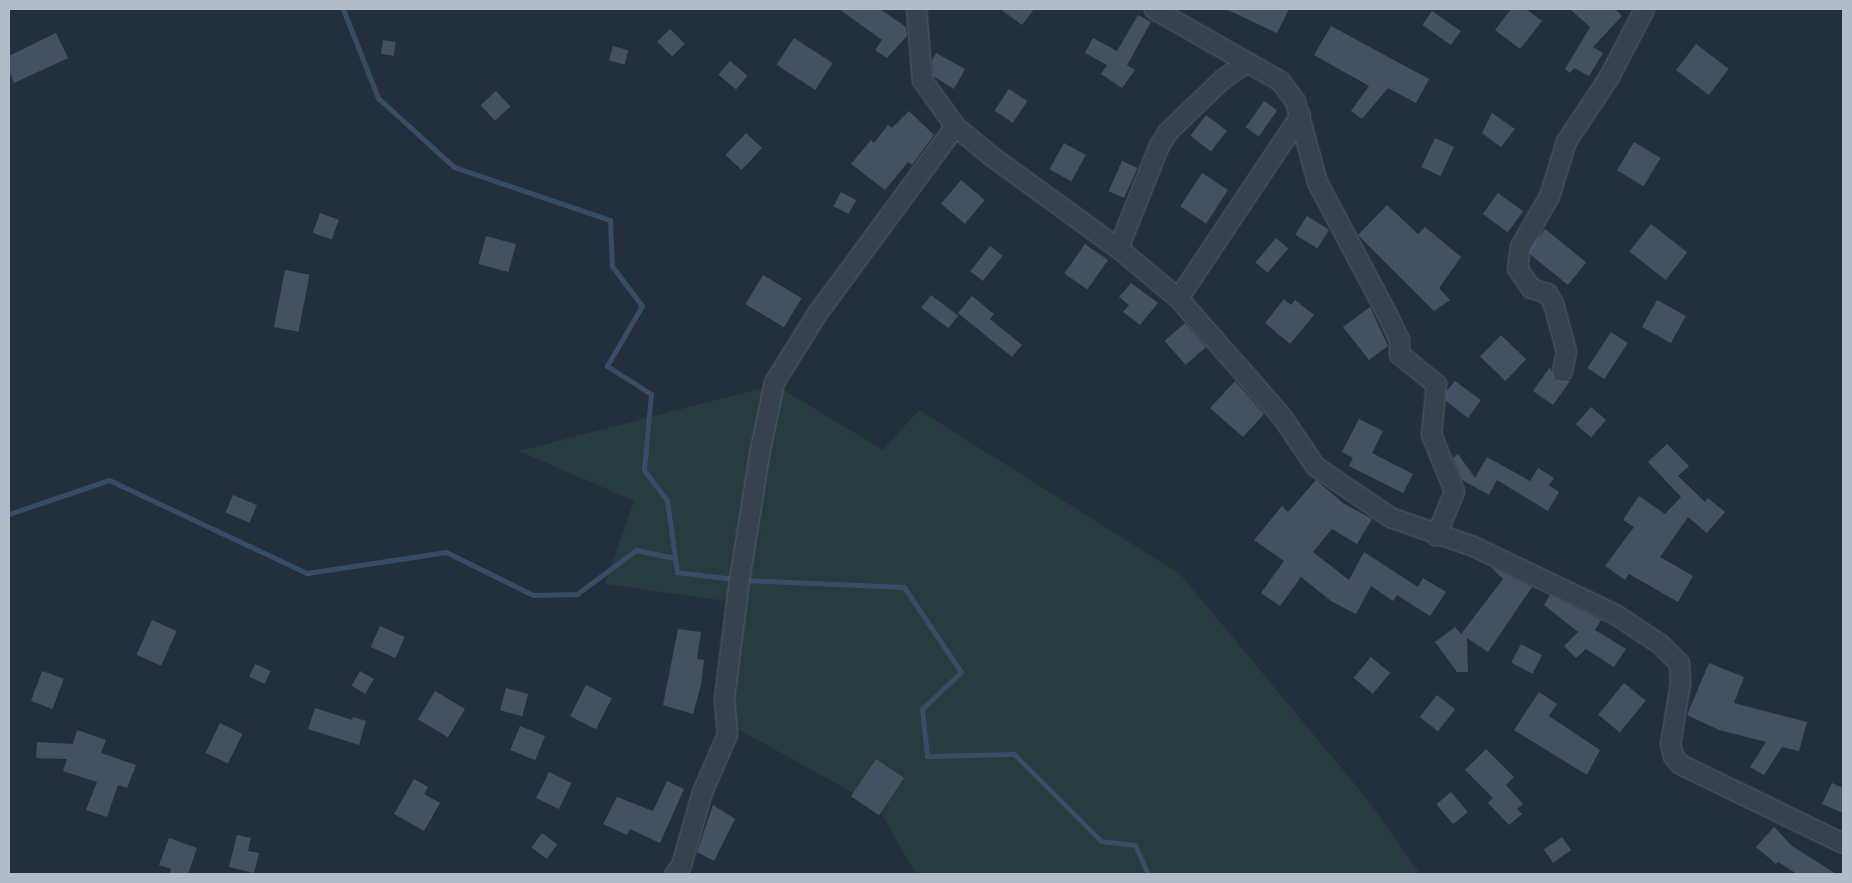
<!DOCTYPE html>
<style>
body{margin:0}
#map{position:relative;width:1852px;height:883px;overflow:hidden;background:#242f3e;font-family:"DejaVu Sans",sans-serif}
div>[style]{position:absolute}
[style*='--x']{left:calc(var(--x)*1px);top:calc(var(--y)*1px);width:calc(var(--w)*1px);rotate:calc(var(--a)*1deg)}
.green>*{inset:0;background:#263c3f}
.stream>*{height:5px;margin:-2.5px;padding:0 2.5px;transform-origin:2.5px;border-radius:2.5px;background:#394c67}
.building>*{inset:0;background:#455162;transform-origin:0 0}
.roads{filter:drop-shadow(0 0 1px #565f6c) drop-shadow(0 0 1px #565f6c)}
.street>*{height:19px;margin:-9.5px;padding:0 9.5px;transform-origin:9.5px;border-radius:9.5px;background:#38414e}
span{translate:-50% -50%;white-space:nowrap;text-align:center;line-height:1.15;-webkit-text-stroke:4.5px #1d2633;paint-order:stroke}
.frame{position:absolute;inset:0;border:10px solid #b4bcc9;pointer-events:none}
</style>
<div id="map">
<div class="green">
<div style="clip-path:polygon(775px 385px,883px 450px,919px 410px,1180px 574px,1368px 800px,1420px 874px,916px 874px,877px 806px,727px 723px,741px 603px,605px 584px,634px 501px,519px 451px)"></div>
</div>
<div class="stream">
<div style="--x:343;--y:9;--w:96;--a:68.5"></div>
<div style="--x:378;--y:98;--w:103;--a:42.2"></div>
<div style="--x:454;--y:167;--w:165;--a:18.8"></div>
<div style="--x:610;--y:220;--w:46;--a:87.5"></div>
<div style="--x:612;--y:266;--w:50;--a:53.1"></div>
<div style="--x:642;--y:306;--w:69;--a:120.3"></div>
<div style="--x:607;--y:366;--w:52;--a:32.5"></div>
<div style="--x:651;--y:394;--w:76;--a:95.3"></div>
<div style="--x:644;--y:470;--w:38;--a:53"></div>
<div style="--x:667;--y:500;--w:73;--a:82.1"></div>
<div style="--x:677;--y:572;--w:57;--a:7"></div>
<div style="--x:9;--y:514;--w:106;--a:-18.8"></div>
<div style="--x:109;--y:480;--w:219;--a:25.2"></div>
<div style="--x:307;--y:573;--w:141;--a:-8.6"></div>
<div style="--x:446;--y:552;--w:97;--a:26.3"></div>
<div style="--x:533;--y:595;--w:44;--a:-1.3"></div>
<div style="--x:577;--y:594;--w:74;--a:-36.7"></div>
<div style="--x:636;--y:550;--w:40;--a:12"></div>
<div style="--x:743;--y:580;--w:161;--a:2.5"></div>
<div style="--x:904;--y:587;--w:102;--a:56.2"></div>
<div style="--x:961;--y:672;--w:54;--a:136.5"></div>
<div style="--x:922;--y:709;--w:47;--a:83.9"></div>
<div style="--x:927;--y:756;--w:87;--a:-1.3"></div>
<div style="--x:1014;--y:754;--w:123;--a:45"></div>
<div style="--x:1101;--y:841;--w:34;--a:7"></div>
<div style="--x:1135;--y:845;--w:32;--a:66"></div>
</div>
<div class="building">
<div style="clip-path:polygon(839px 9px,880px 9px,906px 27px,907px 36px,887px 58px,875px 50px,882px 40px)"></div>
<div style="clip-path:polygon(1000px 9px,1034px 9px,1022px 25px)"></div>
<div style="clip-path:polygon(1226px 9px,1289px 9px,1277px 33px)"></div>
<div style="clip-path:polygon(1511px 9px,1526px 9px,1542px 21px,1520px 49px,1495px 30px)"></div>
<div style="clip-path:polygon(1570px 9px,1615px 9px,1622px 16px,1593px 47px,1603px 53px,1589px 76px,1574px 68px,1570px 73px,1565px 69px,1590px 27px)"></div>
<div style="left:1432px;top:11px;width:35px;height:17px;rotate:35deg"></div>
<div style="clip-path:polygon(1138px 15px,1151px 22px,1127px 65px,1135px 70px,1122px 88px,1101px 74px,1107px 65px,1085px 53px,1093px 38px,1117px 51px)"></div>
<div style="clip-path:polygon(1331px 26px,1429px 79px,1416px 103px,1388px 88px,1362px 119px,1351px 111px,1369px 86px,1314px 55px)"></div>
<div style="left:670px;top:29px;width:21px;height:18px;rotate:45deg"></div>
<div style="clip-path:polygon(56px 33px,68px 58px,14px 83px,9px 70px,9px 56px)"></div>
<div style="left:794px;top:38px;width:46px;height:32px;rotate:33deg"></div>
<div style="left:383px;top:40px;width:13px;height:14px;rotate:9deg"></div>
<div style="left:1696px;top:44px;width:41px;height:33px;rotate:37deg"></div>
<div style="left:613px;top:46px;width:16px;height:15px;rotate:15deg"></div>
<div style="clip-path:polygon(936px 53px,965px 69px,954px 89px,933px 76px,932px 61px)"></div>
<div style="left:730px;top:61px;width:23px;height:18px;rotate:40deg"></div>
<div style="left:1009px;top:89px;width:22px;height:26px;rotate:34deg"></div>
<div style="left:496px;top:91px;width:21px;height:21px;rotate:47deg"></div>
<div style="left:1264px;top:101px;width:16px;height:32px;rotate:35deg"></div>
<div style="clip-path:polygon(909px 111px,934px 135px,912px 165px,908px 162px,885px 190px,851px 164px,871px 140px,874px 143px,888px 125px,892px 128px)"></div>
<div style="clip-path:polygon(1492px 113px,1515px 129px,1501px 147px,1482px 133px)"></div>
<div style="left:1206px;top:115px;width:26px;height:26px;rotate:37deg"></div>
<div style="left:746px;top:133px;width:22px;height:30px;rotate:43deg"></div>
<div style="left:1435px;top:138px;width:21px;height:32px;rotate:25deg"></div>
<div style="left:1634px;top:142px;width:31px;height:33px;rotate:31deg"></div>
<div style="left:1064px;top:143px;width:25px;height:30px;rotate:29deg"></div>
<div style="left:1122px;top:161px;width:17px;height:33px;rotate:24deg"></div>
<div style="left:1202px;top:173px;width:31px;height:40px;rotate:33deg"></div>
<div style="left:961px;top:180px;width:31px;height:31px;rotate:40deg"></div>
<div style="left:841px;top:192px;width:17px;height:16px;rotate:28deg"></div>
<div style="left:1498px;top:193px;width:31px;height:26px;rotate:36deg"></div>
<div style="clip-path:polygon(1387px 205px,1418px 234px,1425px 227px,1461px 257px,1439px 288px,1450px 300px,1434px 311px,1358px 235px)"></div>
<div style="left:320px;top:213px;width:20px;height:21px;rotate:20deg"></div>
<div style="left:1307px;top:216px;width:26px;height:22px;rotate:32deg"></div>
<div style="left:1651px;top:224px;width:46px;height:35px;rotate:38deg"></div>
<div style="left:1545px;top:229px;width:53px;height:29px;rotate:39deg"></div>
<div style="left:486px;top:236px;width:31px;height:29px;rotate:15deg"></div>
<div style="left:1276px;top:238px;width:16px;height:32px;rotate:40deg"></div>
<div style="left:1085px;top:244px;width:28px;height:36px;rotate:35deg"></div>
<div style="left:990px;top:246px;width:16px;height:32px;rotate:38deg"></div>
<div style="left:285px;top:270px;width:25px;height:58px;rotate:11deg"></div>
<div style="left:763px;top:275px;width:45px;height:34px;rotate:31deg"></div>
<div style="clip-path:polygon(1131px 283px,1158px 303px,1140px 325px,1123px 312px,1129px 305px,1119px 297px)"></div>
<div style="left:931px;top:295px;width:34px;height:16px;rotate:37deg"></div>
<div style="clip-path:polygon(972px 296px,994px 314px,990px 319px,1022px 345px,1012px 357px,958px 313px)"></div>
<div style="clip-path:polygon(1284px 299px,1291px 305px,1295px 300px,1314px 315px,1290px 344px,1265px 323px)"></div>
<div style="left:1657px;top:300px;width:33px;height:31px;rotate:29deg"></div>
<div style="clip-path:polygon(1370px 307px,1388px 346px,1369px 360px,1343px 327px)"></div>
<div style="left:1185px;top:323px;width:32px;height:27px;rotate:49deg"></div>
<div style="left:1611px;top:332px;width:20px;height:43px;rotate:33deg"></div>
<div style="left:1501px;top:335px;width:35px;height:30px;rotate:44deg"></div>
<div style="clip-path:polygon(1550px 367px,1555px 380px,1570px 381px,1553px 405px,1533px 391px)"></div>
<div style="clip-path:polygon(1235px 381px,1264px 414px,1243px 437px,1210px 408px)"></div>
<div style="clip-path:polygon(1455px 381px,1481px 400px,1468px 418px,1446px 401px,1446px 392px)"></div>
<div style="left:1591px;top:407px;width:20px;height:23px;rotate:41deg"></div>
<div style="clip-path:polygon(1359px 419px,1383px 431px,1372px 453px,1413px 474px,1403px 493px,1349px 466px,1353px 458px,1342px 452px)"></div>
<div style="clip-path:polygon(1667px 444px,1689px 466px,1678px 476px,1705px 502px,1708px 498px,1725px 512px,1707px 533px,1688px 517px,1660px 557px,1693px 576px,1678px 602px,1629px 574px,1625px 580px,1605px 566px,1634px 527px,1623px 520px,1639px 496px,1665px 514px,1681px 497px,1648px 462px)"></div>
<div style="clip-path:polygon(1458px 454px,1475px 478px,1487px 457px,1530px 481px,1538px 468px,1554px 478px,1549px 485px,1559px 492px,1548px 511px,1497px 480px,1489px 495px,1462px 480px,1453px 458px)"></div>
<div style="clip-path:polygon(1316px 480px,1343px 503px,1372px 519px,1357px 544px,1332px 529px,1313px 552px,1349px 580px,1364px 552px,1418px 587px,1423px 578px,1446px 592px,1430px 616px,1397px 595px,1393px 601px,1371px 586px,1356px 614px,1331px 601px,1301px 577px,1280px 606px,1261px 593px,1284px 561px,1254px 540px,1282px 506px,1288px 512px)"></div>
<div style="left:233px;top:495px;width:26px;height:19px;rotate:23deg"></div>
<div style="clip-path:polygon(1491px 567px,1532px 587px,1488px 652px,1467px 638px,1468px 672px,1457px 672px,1435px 642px,1455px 627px,1461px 634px,1503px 579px)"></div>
<div style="clip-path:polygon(1550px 595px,1601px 620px,1595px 630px,1626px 649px,1614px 667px,1586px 649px,1576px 658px,1564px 646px,1578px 632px,1544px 605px)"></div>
<div style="left:152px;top:620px;width:27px;height:38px;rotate:24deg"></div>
<div style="left:380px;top:626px;width:27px;height:23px;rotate:24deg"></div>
<div style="clip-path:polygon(678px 629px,701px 632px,697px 659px,704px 660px,701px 685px,693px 714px,663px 705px)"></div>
<div style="left:1521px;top:644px;width:24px;height:21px;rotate:28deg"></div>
<div style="left:1371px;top:657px;width:25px;height:27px;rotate:40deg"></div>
<div style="clip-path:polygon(1709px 663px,1744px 677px,1734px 703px,1807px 722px,1799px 751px,1782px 747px,1764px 775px,1750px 767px,1766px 742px,1719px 730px,1687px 715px)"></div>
<div style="left:255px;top:664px;width:17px;height:14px;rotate:24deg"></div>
<div style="left:42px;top:671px;width:23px;height:32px;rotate:20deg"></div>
<div style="left:360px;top:671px;width:16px;height:17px;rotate:30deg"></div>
<div style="left:1624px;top:683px;width:28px;height:41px;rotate:39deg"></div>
<div style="left:586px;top:685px;width:29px;height:35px;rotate:27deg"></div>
<div style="left:506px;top:688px;width:23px;height:23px;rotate:15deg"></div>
<div style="left:435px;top:691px;width:35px;height:33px;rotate:31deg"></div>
<div style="clip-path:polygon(1539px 692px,1557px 704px,1549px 716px,1600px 750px,1587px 775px,1514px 730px)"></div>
<div style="left:1437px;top:695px;width:23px;height:28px;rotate:38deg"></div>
<div style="clip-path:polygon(315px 708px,352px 720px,353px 717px,366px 721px,359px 745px,308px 729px)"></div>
<div style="left:220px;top:723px;width:25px;height:33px;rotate:26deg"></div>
<div style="left:520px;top:726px;width:27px;height:26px;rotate:22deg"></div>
<div style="clip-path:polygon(77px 730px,106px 740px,101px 753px,136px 765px,127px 788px,118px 785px,107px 817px,86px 810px,97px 782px,63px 771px,67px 759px,36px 758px,37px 742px,73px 744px)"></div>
<div style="clip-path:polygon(1486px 749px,1514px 777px,1506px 785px,1523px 804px,1517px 809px,1522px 814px,1509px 825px,1488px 803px,1493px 798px,1465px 770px)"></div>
<div style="left:876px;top:759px;width:34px;height:45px;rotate:34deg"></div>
<div style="left:549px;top:772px;width:25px;height:29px;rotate:26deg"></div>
<div style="clip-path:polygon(414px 779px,428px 787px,424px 794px,440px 803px,424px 831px,394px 814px)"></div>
<div style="clip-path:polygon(667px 781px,684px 789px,660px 843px,630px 829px,627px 835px,603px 824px,617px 797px,653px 811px)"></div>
<div style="clip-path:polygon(1832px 783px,1843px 788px,1843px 813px,1822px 804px)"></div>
<div style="left:1451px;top:792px;width:26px;height:19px;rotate:50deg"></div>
<div style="clip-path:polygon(713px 805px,735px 819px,714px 861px,697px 852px)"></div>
<div style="clip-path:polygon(1774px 827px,1792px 846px,1836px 874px,1797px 874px,1778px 862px,1776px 864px,1756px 847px)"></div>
<div style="left:542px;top:833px;width:19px;height:18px;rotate:36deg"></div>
<div style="clip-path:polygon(237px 835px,251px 838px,248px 851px,259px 853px,254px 873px,229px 867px)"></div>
<div style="left:1562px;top:837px;width:16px;height:22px;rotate:55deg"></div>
<div style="clip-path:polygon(169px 838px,197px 848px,188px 874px,169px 874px,171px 869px,159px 865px)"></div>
</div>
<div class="roads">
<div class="street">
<div style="--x:916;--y:9;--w:71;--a:85.2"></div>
<div style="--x:922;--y:80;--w:57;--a:54.3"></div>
<div style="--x:955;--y:126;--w:45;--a:39.6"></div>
<div style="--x:990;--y:155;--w:158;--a:36"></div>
<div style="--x:1118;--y:248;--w:78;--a:39.8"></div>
<div style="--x:1178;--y:298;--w:158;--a:48.8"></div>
<div style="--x:1282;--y:417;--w:59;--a:56"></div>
<div style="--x:1315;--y:466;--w:91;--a:34.2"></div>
<div style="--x:1390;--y:517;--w:88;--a:19.3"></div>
<div style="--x:1473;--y:546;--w:157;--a:25.6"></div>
<div style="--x:1615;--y:614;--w:54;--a:33.7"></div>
<div style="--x:1660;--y:644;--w:27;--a:45"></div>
<div style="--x:1679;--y:663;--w:20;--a:87"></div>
<div style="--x:1680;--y:683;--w:62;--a:99.3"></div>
<div style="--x:1670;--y:744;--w:12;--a:76"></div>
<div style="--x:1673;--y:756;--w:11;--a:49"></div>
<div style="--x:1680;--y:764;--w:181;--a:25.9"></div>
<div style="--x:1154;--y:9;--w:145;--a:29.7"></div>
<div style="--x:1280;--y:81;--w:25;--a:53"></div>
<div style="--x:1295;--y:101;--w:84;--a:74.8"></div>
<div style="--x:1317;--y:182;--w:149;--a:62.1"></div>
<div style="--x:1387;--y:314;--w:29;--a:65"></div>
<div style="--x:1399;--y:340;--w:14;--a:90"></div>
<div style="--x:1399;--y:354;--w:48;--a:39"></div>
<div style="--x:1436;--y:384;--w:50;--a:95.7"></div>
<div style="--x:1431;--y:434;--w:61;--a:68"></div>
<div style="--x:1454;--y:491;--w:48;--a:112.2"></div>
<div style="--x:1118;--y:248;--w:111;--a:-68.3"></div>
<div style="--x:1159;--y:145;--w:17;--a:-57"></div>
<div style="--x:1168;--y:131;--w:75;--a:-43.9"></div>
<div style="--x:1222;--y:79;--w:28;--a:-35"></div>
<div style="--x:1178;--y:298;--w:220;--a:-56.3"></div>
<div style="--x:1562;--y:371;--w:20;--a:-79"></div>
<div style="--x:1566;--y:351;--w:50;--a:-105.2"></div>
<div style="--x:1553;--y:303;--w:12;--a:-121"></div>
<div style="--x:1547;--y:293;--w:17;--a:-163"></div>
<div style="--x:1531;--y:288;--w:24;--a:-125"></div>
<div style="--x:1517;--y:268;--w:22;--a:-82"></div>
<div style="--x:1520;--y:246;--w:58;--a:-59.9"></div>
<div style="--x:1549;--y:196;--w:58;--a:-72.8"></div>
<div style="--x:1566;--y:141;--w:76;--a:-56.3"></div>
<div style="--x:1608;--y:78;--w:78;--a:-62.4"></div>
<div style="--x:674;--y:874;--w:11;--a:-52"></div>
<div style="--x:681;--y:865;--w:76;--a:-74"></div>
<div style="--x:702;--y:792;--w:63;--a:-66.7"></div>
<div style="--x:727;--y:734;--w:36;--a:-95"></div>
<div style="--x:724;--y:698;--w:119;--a:-82.8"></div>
<div style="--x:739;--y:580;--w:133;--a:-80.9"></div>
<div style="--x:760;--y:449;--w:68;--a:-78.2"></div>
<div style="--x:774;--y:382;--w:81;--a:-58.1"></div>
<div style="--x:817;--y:313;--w:232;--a:-53.6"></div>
</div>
</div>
<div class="frame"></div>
</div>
